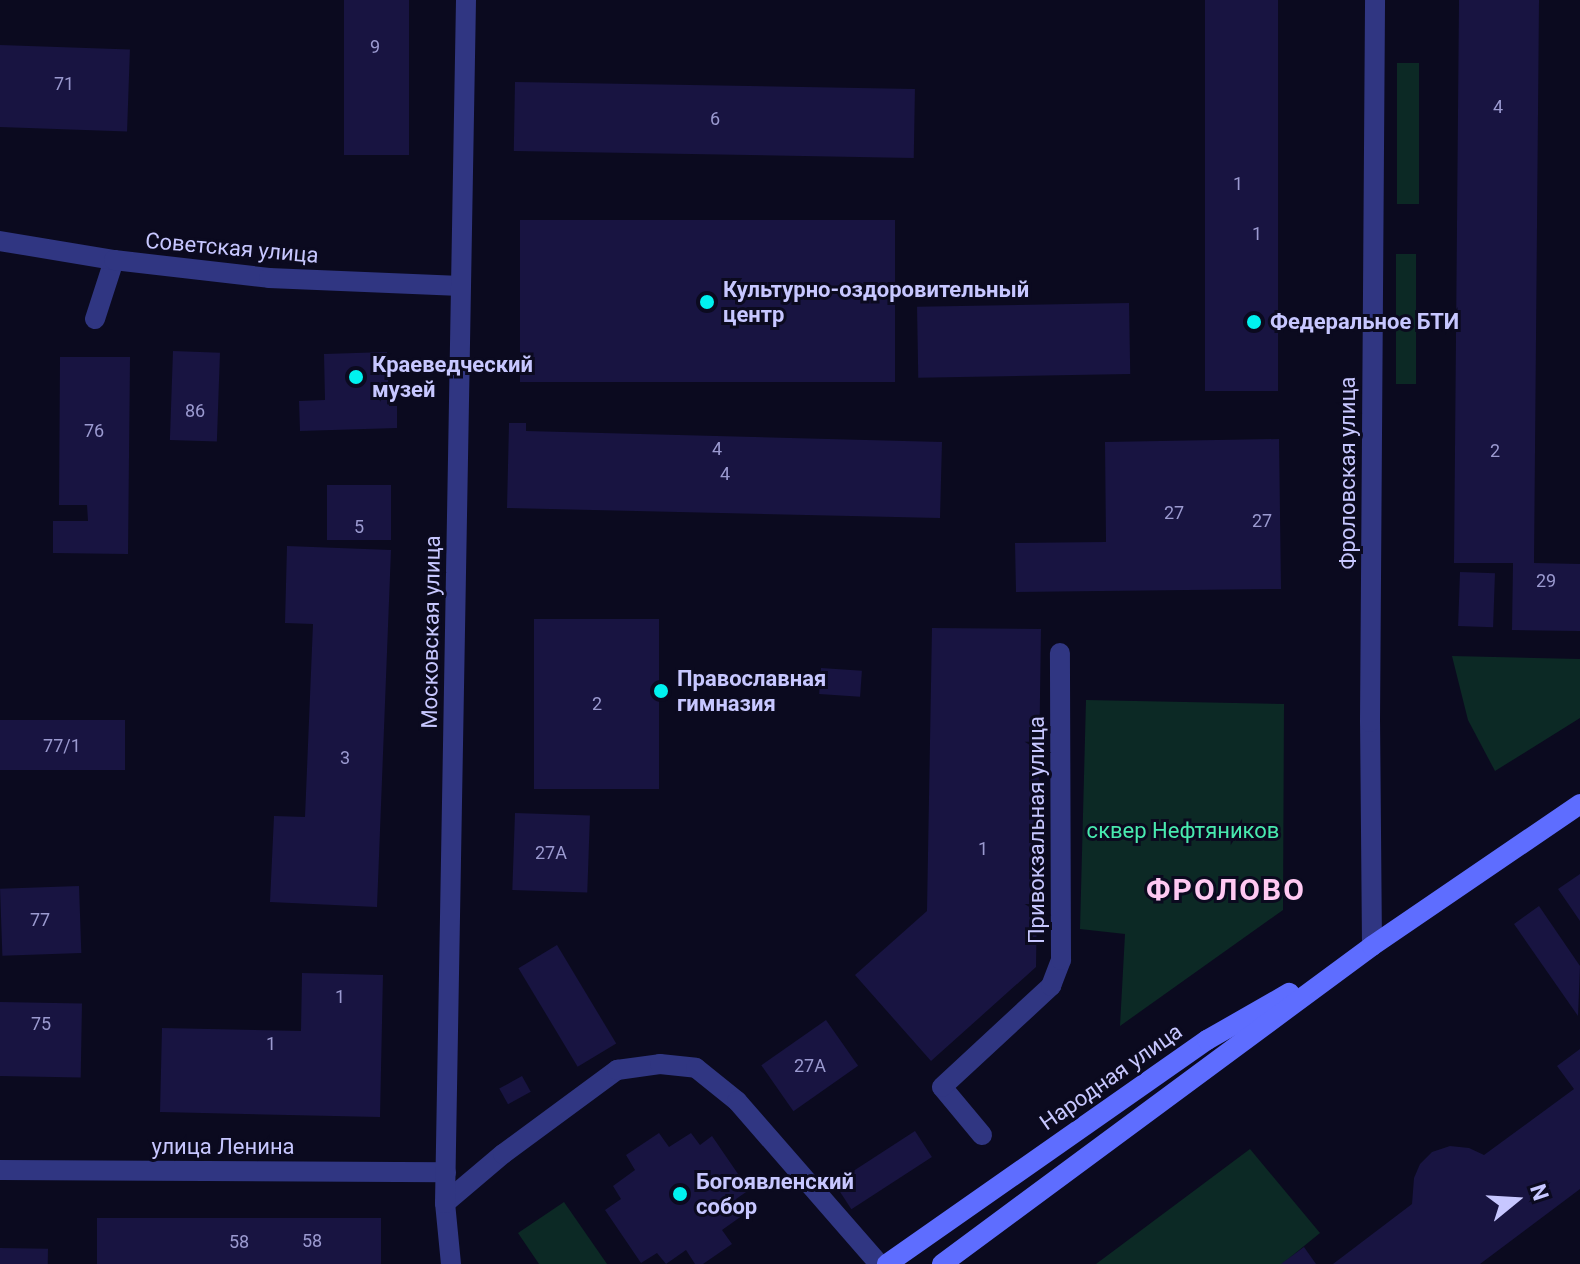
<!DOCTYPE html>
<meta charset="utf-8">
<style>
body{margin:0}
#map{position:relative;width:1580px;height:1264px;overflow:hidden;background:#0b0a1f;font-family:Roboto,sans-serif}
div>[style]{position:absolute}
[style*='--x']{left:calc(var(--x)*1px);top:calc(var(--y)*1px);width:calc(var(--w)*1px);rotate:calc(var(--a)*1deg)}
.green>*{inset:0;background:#0c2925;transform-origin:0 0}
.building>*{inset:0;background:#181441;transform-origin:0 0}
.lane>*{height:20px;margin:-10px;padding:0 10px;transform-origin:10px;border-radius:10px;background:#303682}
.street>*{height:20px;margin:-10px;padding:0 10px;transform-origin:10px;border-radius:10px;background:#303682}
.secondary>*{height:20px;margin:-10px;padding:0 10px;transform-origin:10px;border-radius:10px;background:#5e6dff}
.dots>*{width:22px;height:22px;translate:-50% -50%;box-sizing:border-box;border:4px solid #0b0a1f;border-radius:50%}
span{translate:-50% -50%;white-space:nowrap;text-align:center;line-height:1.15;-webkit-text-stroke:6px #0b0a1f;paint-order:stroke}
.number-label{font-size:18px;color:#9b9ad0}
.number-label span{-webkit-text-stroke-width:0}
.street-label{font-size:22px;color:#c7c7ff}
.poi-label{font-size:22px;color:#c7c7ff;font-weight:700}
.left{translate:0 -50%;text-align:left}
.park-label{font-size:22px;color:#48eaaf}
.district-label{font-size:30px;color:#ffc9f2;font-weight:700;letter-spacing:2px}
.north{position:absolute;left:1476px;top:1160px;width:80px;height:80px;-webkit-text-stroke:6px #0b0a1f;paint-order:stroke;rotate:72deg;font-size:22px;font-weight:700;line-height:32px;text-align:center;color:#c7c7ff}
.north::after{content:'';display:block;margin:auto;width:28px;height:36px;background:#c7c7ff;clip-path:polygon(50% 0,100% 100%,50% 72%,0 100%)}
</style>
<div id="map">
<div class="green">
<div style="left:1397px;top:63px;width:22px;height:141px"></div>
<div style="left:1396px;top:254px;width:20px;height:130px"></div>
<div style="clip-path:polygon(1452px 656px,1580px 659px,1580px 718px,1495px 771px,1468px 720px)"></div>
<div style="clip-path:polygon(1086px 700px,1284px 704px,1283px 910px,1120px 1026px,1125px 934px,1080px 929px)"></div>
<div style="clip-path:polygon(1250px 1149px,1320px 1233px,1282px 1264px,1096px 1264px)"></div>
<div style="clip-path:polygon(564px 1202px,607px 1264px,539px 1264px,518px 1233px)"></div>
</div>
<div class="building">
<div style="left:344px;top:0;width:65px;height:155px"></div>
<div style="left:1205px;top:0;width:73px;height:391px"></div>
<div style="clip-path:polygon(1459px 0,1539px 0,1534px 563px,1580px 564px,1580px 631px,1512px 630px,1513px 563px,1454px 563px)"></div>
<div style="left:0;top:45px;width:130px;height:82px;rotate:2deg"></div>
<div style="left:515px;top:82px;width:400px;height:69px;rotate:1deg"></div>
<div style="left:520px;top:220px;width:375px;height:162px"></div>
<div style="left:1129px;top:303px;width:71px;height:212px;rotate:89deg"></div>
<div style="left:173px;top:351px;width:47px;height:89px;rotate:2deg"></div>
<div style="clip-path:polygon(387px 352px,389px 406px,397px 406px,397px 428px,300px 431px,299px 401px,325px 400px,324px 354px)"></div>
<div style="clip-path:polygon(60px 357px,130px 357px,128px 554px,53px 553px,53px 521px,88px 521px,87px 505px,59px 505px)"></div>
<div style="clip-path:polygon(509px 423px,526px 423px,526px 431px,942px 442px,940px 518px,507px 508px)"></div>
<div style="clip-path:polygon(1279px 439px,1281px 589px,1016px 592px,1015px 543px,1106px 542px,1105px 442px)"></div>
<div style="left:327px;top:485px;width:64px;height:55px"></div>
<div style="clip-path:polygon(287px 546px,391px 550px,377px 907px,270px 902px,274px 816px,305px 817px,313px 624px,285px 623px)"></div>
<div style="left:1460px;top:572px;width:35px;height:54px;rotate:2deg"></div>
<div style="left:534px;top:619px;width:125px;height:170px"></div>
<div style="clip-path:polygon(932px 628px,1041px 629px,1036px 967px,931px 1061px,855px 975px,927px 911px)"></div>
<div style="left:821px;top:668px;width:41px;height:26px;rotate:4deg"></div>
<div style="left:125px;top:720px;width:50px;height:125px;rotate:90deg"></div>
<div style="left:515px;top:813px;width:75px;height:77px;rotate:2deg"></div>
<div style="clip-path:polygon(1580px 874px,1580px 921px,1558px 889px)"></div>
<div style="left:79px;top:886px;width:67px;height:79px;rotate:88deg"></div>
<div style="clip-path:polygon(1539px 906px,1580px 966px,1578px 1016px,1514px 924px)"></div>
<div style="left:557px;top:945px;width:115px;height:45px;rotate:59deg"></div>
<div style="clip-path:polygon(302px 973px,383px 975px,380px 1117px,160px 1112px,162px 1028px,301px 1031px)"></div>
<div style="left:0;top:1002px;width:82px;height:74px;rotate:1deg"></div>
<div style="left:826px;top:1020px;width:56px;height:79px;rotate:55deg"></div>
<div style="clip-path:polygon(1580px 1049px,1580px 1189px,1480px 1264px,1333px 1264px,1412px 1204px,1414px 1178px,1420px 1164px,1432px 1152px,1450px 1146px,1469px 1148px,1484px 1155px,1574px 1089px,1557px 1066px)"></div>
<div style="left:522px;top:1076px;width:18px;height:26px;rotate:61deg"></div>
<div style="left:915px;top:1131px;width:31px;height:96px;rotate:57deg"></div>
<div style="clip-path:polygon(659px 1133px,669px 1147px,691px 1133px,700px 1145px,712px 1136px,749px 1190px,736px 1199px,746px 1213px,722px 1230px,732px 1244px,703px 1264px,695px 1264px,686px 1250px,666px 1264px,657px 1253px,641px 1263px,605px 1210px,621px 1199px,613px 1186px,635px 1170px,626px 1155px)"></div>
<div style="left:97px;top:1218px;width:284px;height:46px"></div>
<div style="clip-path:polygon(1304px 1247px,1316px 1264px,1281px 1264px)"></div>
<div style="left:0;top:1248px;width:48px;height:16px;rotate:1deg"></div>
</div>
<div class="lane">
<div style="--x:95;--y:319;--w:62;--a:-72.1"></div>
<div style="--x:982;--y:1135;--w:62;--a:-129.8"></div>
<div style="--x:942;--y:1087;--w:149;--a:-42.8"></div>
<div style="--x:1051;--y:986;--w:28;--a:-69"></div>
<div style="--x:1061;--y:960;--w:307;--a:-90.2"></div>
<div style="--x:445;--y:1203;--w:76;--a:-40.2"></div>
<div style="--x:503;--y:1154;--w:142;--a:-36.4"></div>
<div style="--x:617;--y:1070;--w:43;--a:-7.9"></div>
<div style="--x:660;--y:1064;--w:36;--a:6"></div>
<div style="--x:696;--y:1068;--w:53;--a:38.8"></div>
<div style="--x:737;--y:1101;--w:216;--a:48.9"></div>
</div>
<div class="street">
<div style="--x:0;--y:241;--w:116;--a:9.5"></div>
<div style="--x:114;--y:260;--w:156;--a:6.6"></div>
<div style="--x:269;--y:278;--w:192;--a:2.4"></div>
<div style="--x:1372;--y:946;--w:224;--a:-90.5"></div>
<div style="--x:1370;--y:722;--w:722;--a:-89.6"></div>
<div style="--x:0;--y:1170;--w:446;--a:0.3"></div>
<div style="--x:451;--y:1264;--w:61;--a:-95.6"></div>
<div style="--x:445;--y:1203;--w:1203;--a:-89"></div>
</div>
<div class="secondary">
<div style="--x:887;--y:1264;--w:391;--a:-35"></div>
<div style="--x:1207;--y:1040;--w:95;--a:-29.8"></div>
<div style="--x:942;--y:1264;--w:535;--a:-36.48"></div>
<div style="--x:1372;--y:946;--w:252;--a:-34.3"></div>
</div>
<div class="dots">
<div style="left:707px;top:302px;background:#00f2ef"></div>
<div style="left:1254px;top:322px;background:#00f2ef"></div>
<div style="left:356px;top:377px;background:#00f2ef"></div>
<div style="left:661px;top:691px;background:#00f2ef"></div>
<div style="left:680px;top:1194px;background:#00f2ef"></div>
</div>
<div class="number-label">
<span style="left:375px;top:47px">9</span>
<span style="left:64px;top:84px">71</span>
<span style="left:1498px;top:107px">4</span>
<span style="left:715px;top:119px">6</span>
<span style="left:1238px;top:184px">1</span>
<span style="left:1257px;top:234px">1</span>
<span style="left:195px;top:411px">86</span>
<span style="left:94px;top:431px">76</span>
<span style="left:717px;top:449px">4</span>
<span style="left:1495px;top:451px">2</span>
<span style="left:725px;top:474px">4</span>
<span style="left:1174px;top:513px">27</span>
<span style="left:1262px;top:521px">27</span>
<span style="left:359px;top:527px">5</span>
<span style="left:1546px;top:581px">29</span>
<span style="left:597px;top:704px">2</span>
<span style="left:62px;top:746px">77/1</span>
<span style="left:345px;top:758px">3</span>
<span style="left:983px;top:849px">1</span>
<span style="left:551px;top:853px">27А</span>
<span style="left:40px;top:920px">77</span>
<span style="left:340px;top:997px">1</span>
<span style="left:41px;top:1024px">75</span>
<span style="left:271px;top:1044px">1</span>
<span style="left:810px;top:1066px">27А</span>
<span style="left:312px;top:1241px">58</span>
<span style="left:239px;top:1242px">58</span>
</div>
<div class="street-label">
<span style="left:232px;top:248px;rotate:5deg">Советская улица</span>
<span style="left:1348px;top:473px;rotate:-90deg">Фроловская улица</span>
<span style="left:431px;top:632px;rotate:-89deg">Московская улица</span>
<span style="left:1037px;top:830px;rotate:-90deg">Привокзальная улица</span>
<span style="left:1111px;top:1077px;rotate:-35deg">Народная улица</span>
<span style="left:223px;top:1147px">улица Ленина</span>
</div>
<div class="poi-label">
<span class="left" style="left:723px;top:302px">Культурно-оздоровительный<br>центр</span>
<span class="left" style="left:1270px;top:322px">Федеральное БТИ</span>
<span class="left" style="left:372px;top:377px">Краеведческий<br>музей</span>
<span class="left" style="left:677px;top:691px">Православная<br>гимназия</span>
<span class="left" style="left:696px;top:1194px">Богоявленский<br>собор</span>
</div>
<div class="park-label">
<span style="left:1183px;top:831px">сквер Нефтяников</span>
</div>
<div class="district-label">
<span style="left:1226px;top:890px">ФРОЛОВО</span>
</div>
<div class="north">N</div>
</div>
